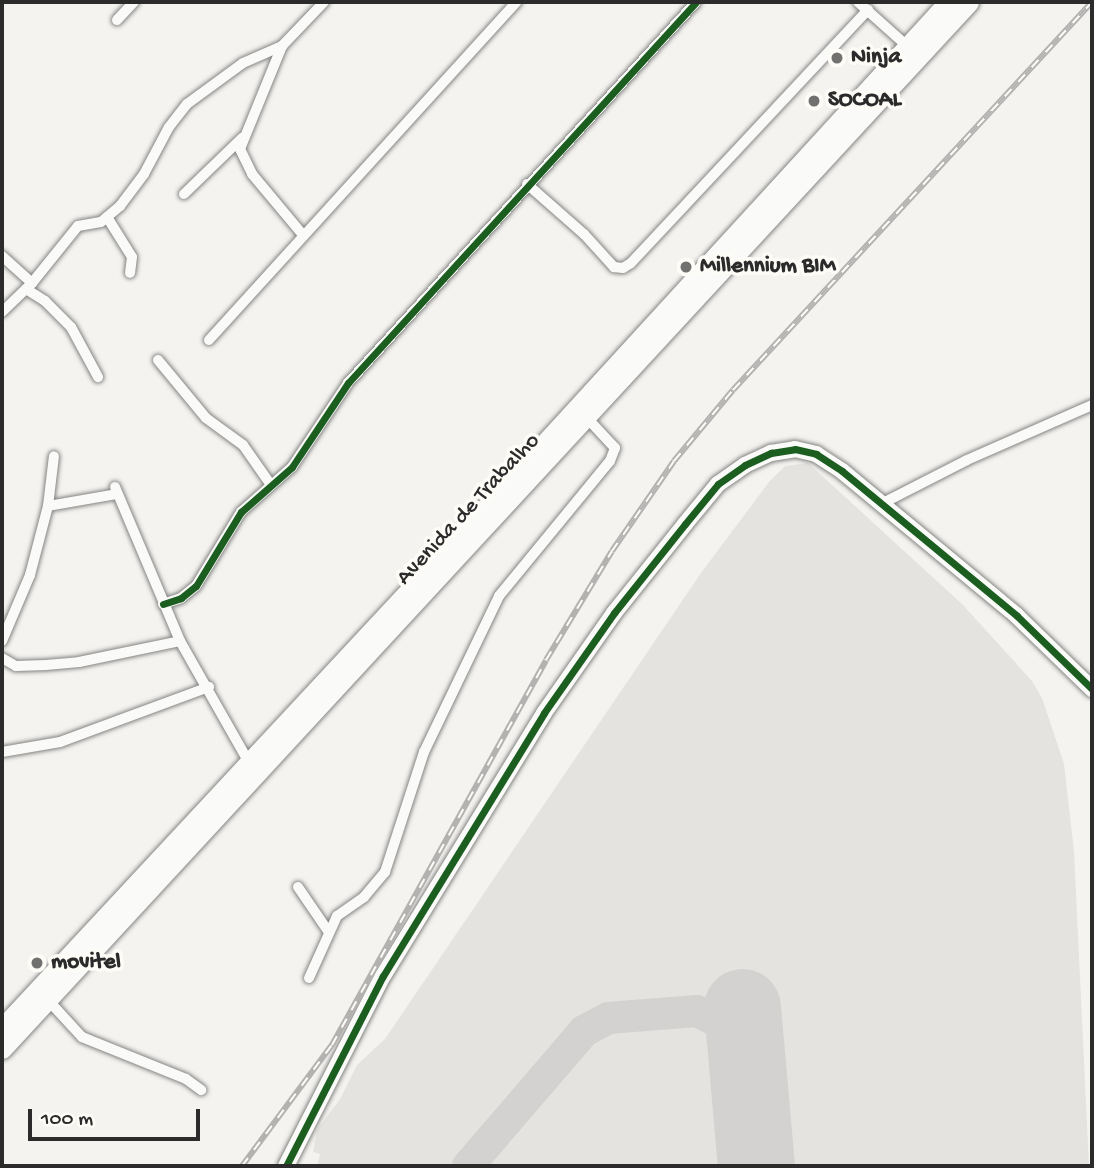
<!DOCTYPE html>
<style>
body{margin:0}
#map{position:relative;width:1094px;height:1168px;overflow:hidden;background:#f4f3f0;font-family:"Gochi Hand",sans-serif}
div>[style]{position:absolute}
[style*='--x']{left:calc(var(--x)*1px);top:calc(var(--y)*1px);width:calc(var(--w)*1px);rotate:calc(var(--a)*1deg)}
.built>*{inset:0;background:#e4e3df}
.taxiway>*{height:32px;margin:-16px;padding:0 16px;transform-origin:16px;border-radius:16px;background:#d4d2d0}
.runway>*{height:77px;margin:-38.5px;padding:0 38.5px;transform-origin:38.5px;border-radius:38.5px;background:#d4d2d0}
.roads{filter:drop-shadow(0 0 2px #858584) drop-shadow(0 0 2px #858584)}
.street>*{height:10px;margin:-5px;padding:0 5px;transform-origin:5px;border-radius:5px;background:#fafaf8}
.secondary>*{height:16px;margin:-8px;padding:0 8px;transform-origin:8px;border-radius:8px;background:#fafaf8}
.highway>*{height:19px;margin:-9.5px;padding:0 9.5px;transform-origin:9.5px;border-radius:9.5px;background:#fafaf8}
.rail>*{height:6px;margin-top:-3px;transform-origin:0;background:repeating-linear-gradient(90deg,#fdfcf7 0 10px,#b3b2b1 0 20px);box-sizing:border-box;border-block:2px solid #b3b2b1}
.cycleway>*{height:7px;margin:-3.5px;padding:0 3.5px;transform-origin:3.5px;border-radius:3.5px;background:#1b5e20}
.dots>*{width:19px;height:19px;translate:-50% -50%;box-sizing:border-box;border:4px solid #fdfcf7;border-radius:50%}
span{translate:-50% -50%;white-space:nowrap;text-align:center;line-height:1.15;-webkit-text-stroke:7px #fdfcf7;paint-order:stroke}
.poi-label{font-size:23px;color:#2b2b2b;font-weight:700}
.left{translate:0 -50%;text-align:left}
.street-label{font-size:23px;color:#2b2b2b}
.frame{position:absolute;inset:0;border:4px solid #2b2b2b;pointer-events:none}
.scale{position:absolute;left:28px;top:1109px;width:172px;height:32px;box-sizing:border-box;border:4px solid #2b2b2b;border-top:0;padding-left:9px;font-size:21px;line-height:24px;white-space:nowrap;color:#2b2b2b;-webkit-text-stroke:5px #fdfcf7;paint-order:stroke}
</style>
<div id="map">
<div class="built">
<div style="clip-path:polygon(808px 463px,962px 604px,1032px 681px,1042px 698px,1064px 764px,1074px 851px,1089px 1166px,317px 1166px,320px 1154px,313px 1152px,317px 1130px,340px 1099px,357px 1065px,385px 1039px,701px 573px,769px 482px,785px 466px)"></div>
</div>
<div class="taxiway">
<div style="--x:468;--y:1166;--w:178;--a:-49.3"></div>
<div style="--x:584;--y:1031;--w:27;--a:-28"></div>
<div style="--x:608;--y:1018;--w:89;--a:-4.5"></div>
<div style="--x:697;--y:1011;--w:34;--a:27"></div>
<div style="--x:727;--y:1026;--w:28;--a:48"></div>
</div>
<div class="runway">
<div style="--x:742;--y:1007;--w:160;--a:85"></div>
</div>
<div class="roads">
<div class="street">
<div style="--x:858;--y:2;--w:64;--a:41.9"></div>
<div style="--x:117;--y:20;--w:25;--a:-47"></div>
<div style="--x:282;--y:46;--w:111;--a:112.2"></div>
<div style="--x:240;--y:149;--w:28;--a:64"></div>
<div style="--x:252;--y:174;--w:80;--a:50.1"></div>
<div style="--x:527;--y:184;--w:76;--a:41.3"></div>
<div style="--x:584;--y:234;--w:45;--a:47.7"></div>
<div style="--x:614;--y:267;--w:9;--a:6"></div>
<div style="--x:623;--y:268;--w:9;--a:-32"></div>
<div style="--x:631;--y:263;--w:347;--a:-46.9"></div>
<div style="--x:184;--y:194;--w:81;--a:-44"></div>
<div style="--x:107;--y:217;--w:47;--a:58"></div>
<div style="--x:132;--y:257;--w:16;--a:97"></div>
<div style="--x:2;--y:256;--w:40;--a:42"></div>
<div style="--x:26;--y:289;--w:22;--a:32"></div>
<div style="--x:45;--y:301;--w:37;--a:45"></div>
<div style="--x:71;--y:327;--w:57;--a:61.6"></div>
<div style="--x:2;--y:312;--w:42;--a:-44"></div>
<div style="--x:32;--y:283;--w:73;--a:-51.1"></div>
<div style="--x:78;--y:226;--w:23;--a:-10"></div>
<div style="--x:101;--y:222;--w:25;--a:-40"></div>
<div style="--x:120;--y:206;--w:40;--a:-53"></div>
<div style="--x:144;--y:174;--w:53;--a:-62"></div>
<div style="--x:169;--y:127;--w:29;--a:-52"></div>
<div style="--x:187;--y:104;--w:69;--a:-36.2"></div>
<div style="--x:243;--y:63;--w:43;--a:-23.6"></div>
<div style="--x:282;--y:46;--w:61;--a:-46.3"></div>
<div style="--x:209;--y:340;--w:457;--a:-47.7"></div>
<div style="--x:158;--y:360;--w:75;--a:50.4"></div>
<div style="--x:206;--y:418;--w:46;--a:36.1"></div>
<div style="--x:243;--y:445;--w:49;--a:55"></div>
<div style="--x:115;--y:487;--w:167;--a:67.1"></div>
<div style="--x:180;--y:641;--w:142;--a:60.4"></div>
<div style="--x:883;--y:503;--w:94;--a:-27.1"></div>
<div style="--x:967;--y:460;--w:137;--a:-23.7"></div>
<div style="--x:48;--y:506;--w:50;--a:-83.2"></div>
<div style="--x:163;--y:604;--w:19;--a:-18"></div>
<div style="--x:181;--y:598;--w:19;--a:-39"></div>
<div style="--x:196;--y:586;--w:87;--a:-58.7"></div>
<div style="--x:241;--y:512;--w:68;--a:-41.4"></div>
<div style="--x:292;--y:467;--w:101;--a:-56.3"></div>
<div style="--x:348;--y:383;--w:516;--a:-47.59"></div>
<div style="--x:2;--y:641;--w:72;--a:-67"></div>
<div style="--x:30;--y:575;--w:71;--a:-75.4"></div>
<div style="--x:48;--y:506;--w:70;--a:-9.9"></div>
<div style="--x:2;--y:658;--w:16;--a:30"></div>
<div style="--x:16;--y:666;--w:30;--a:-2"></div>
<div style="--x:46;--y:665;--w:33;--a:-5"></div>
<div style="--x:79;--y:662;--w:103;--a:-11.7"></div>
<div style="--x:2;--y:752;--w:59;--a:-9.8"></div>
<div style="--x:60;--y:742;--w:159;--a:-20.3"></div>
<div style="--x:298;--y:887;--w:53;--a:55.7"></div>
<div style="--x:309;--y:978;--w:68;--a:-65.7"></div>
<div style="--x:337;--y:916;--w:33;--a:-35"></div>
<div style="--x:364;--y:897;--w:33;--a:-50"></div>
<div style="--x:385;--y:872;--w:126;--a:-72"></div>
<div style="--x:424;--y:752;--w:173;--a:-64.3"></div>
<div style="--x:499;--y:596;--w:175;--a:-50.6"></div>
<div style="--x:610;--y:461;--w:14;--a:-69"></div>
<div style="--x:615;--y:448;--w:41;--a:-133"></div>
<div style="--x:48;--y:1000;--w:50;--a:47.4"></div>
<div style="--x:82;--y:1037;--w:112;--a:22"></div>
<div style="--x:186;--y:1079;--w:19;--a:36"></div>
</div>
<div class="secondary">
<div style="--x:286;--y:1166;--w:213;--a:-63"></div>
<div style="--x:383;--y:976;--w:308;--a:-58.5"></div>
<div style="--x:544;--y:713;--w:122;--a:-55"></div>
<div style="--x:614;--y:613;--w:114;--a:-51.4"></div>
<div style="--x:685;--y:524;--w:52;--a:-50.5"></div>
<div style="--x:718;--y:484;--w:33;--a:-35"></div>
<div style="--x:745;--y:465;--w:29;--a:-25"></div>
<div style="--x:771;--y:453;--w:24;--a:-9"></div>
<div style="--x:795;--y:449;--w:22;--a:13"></div>
<div style="--x:816;--y:454;--w:31;--a:33"></div>
<div style="--x:842;--y:471;--w:227;--a:39.6"></div>
<div style="--x:1017;--y:616;--w:105;--a:44.2"></div>
</div>
<div class="highway">
<div style="--x:2;--y:1028;--w:665;--a:-47.07"></div>
<div style="--x:455;--y:541;--w:730;--a:-47.55"></div>
<div style="--x:2;--y:1049;--w:1425;--a:-47.27"></div>
</div>
</div>
<div class="rail">
<div style="--x:242;--y:1166;--w:151;--a:-53.4"></div>
<div style="--x:332;--y:1045;--w:440;--a:-60.9"></div>
<div style="--x:546;--y:660;--w:127;--a:-58.8"></div>
<div style="--x:612;--y:551;--w:109;--a:-55.4"></div>
<div style="--x:674;--y:461;--w:92;--a:-50.3"></div>
<div style="--x:733;--y:390;--w:529;--a:-47.22"></div>
</div>
<div class="cycleway">
<div style="--x:163;--y:604;--w:19;--a:-18"></div>
<div style="--x:181;--y:598;--w:19;--a:-39"></div>
<div style="--x:196;--y:586;--w:87;--a:-58.7"></div>
<div style="--x:241;--y:512;--w:68;--a:-41.4"></div>
<div style="--x:292;--y:467;--w:101;--a:-56.3"></div>
<div style="--x:348;--y:383;--w:516;--a:-47.59"></div>
<div style="--x:286;--y:1166;--w:213;--a:-63"></div>
<div style="--x:383;--y:976;--w:308;--a:-58.5"></div>
<div style="--x:544;--y:713;--w:122;--a:-55"></div>
<div style="--x:614;--y:613;--w:114;--a:-51.4"></div>
<div style="--x:685;--y:524;--w:52;--a:-50.5"></div>
<div style="--x:718;--y:484;--w:33;--a:-35"></div>
<div style="--x:745;--y:465;--w:29;--a:-25"></div>
<div style="--x:771;--y:453;--w:24;--a:-9"></div>
<div style="--x:795;--y:449;--w:22;--a:13"></div>
<div style="--x:816;--y:454;--w:31;--a:33"></div>
<div style="--x:842;--y:471;--w:227;--a:39.6"></div>
<div style="--x:1017;--y:616;--w:105;--a:44.2"></div>
</div>
<div class="dots">
<div style="left:837px;top:58px;background:#717170"></div>
<div style="left:814px;top:101px;background:#717170"></div>
<div style="left:686px;top:267px;background:#717170"></div>
<div style="left:37px;top:963px;background:#717170"></div>
</div>
<div class="poi-label">
<span class="left" style="left:851px;top:58px">Ninja</span>
<span class="left" style="left:828px;top:101px">SOCOAL</span>
<span class="left" style="left:700px;top:267px">Millennium BIM</span>
<span class="left" style="left:51px;top:963px">movitel</span>
</div>
<div class="street-label">
<span style="left:469px;top:510px;rotate:-47deg">Avenida de Trabalho</span>
</div>
<div class="frame"></div>
<div class="scale">100 m</div>
</div>
